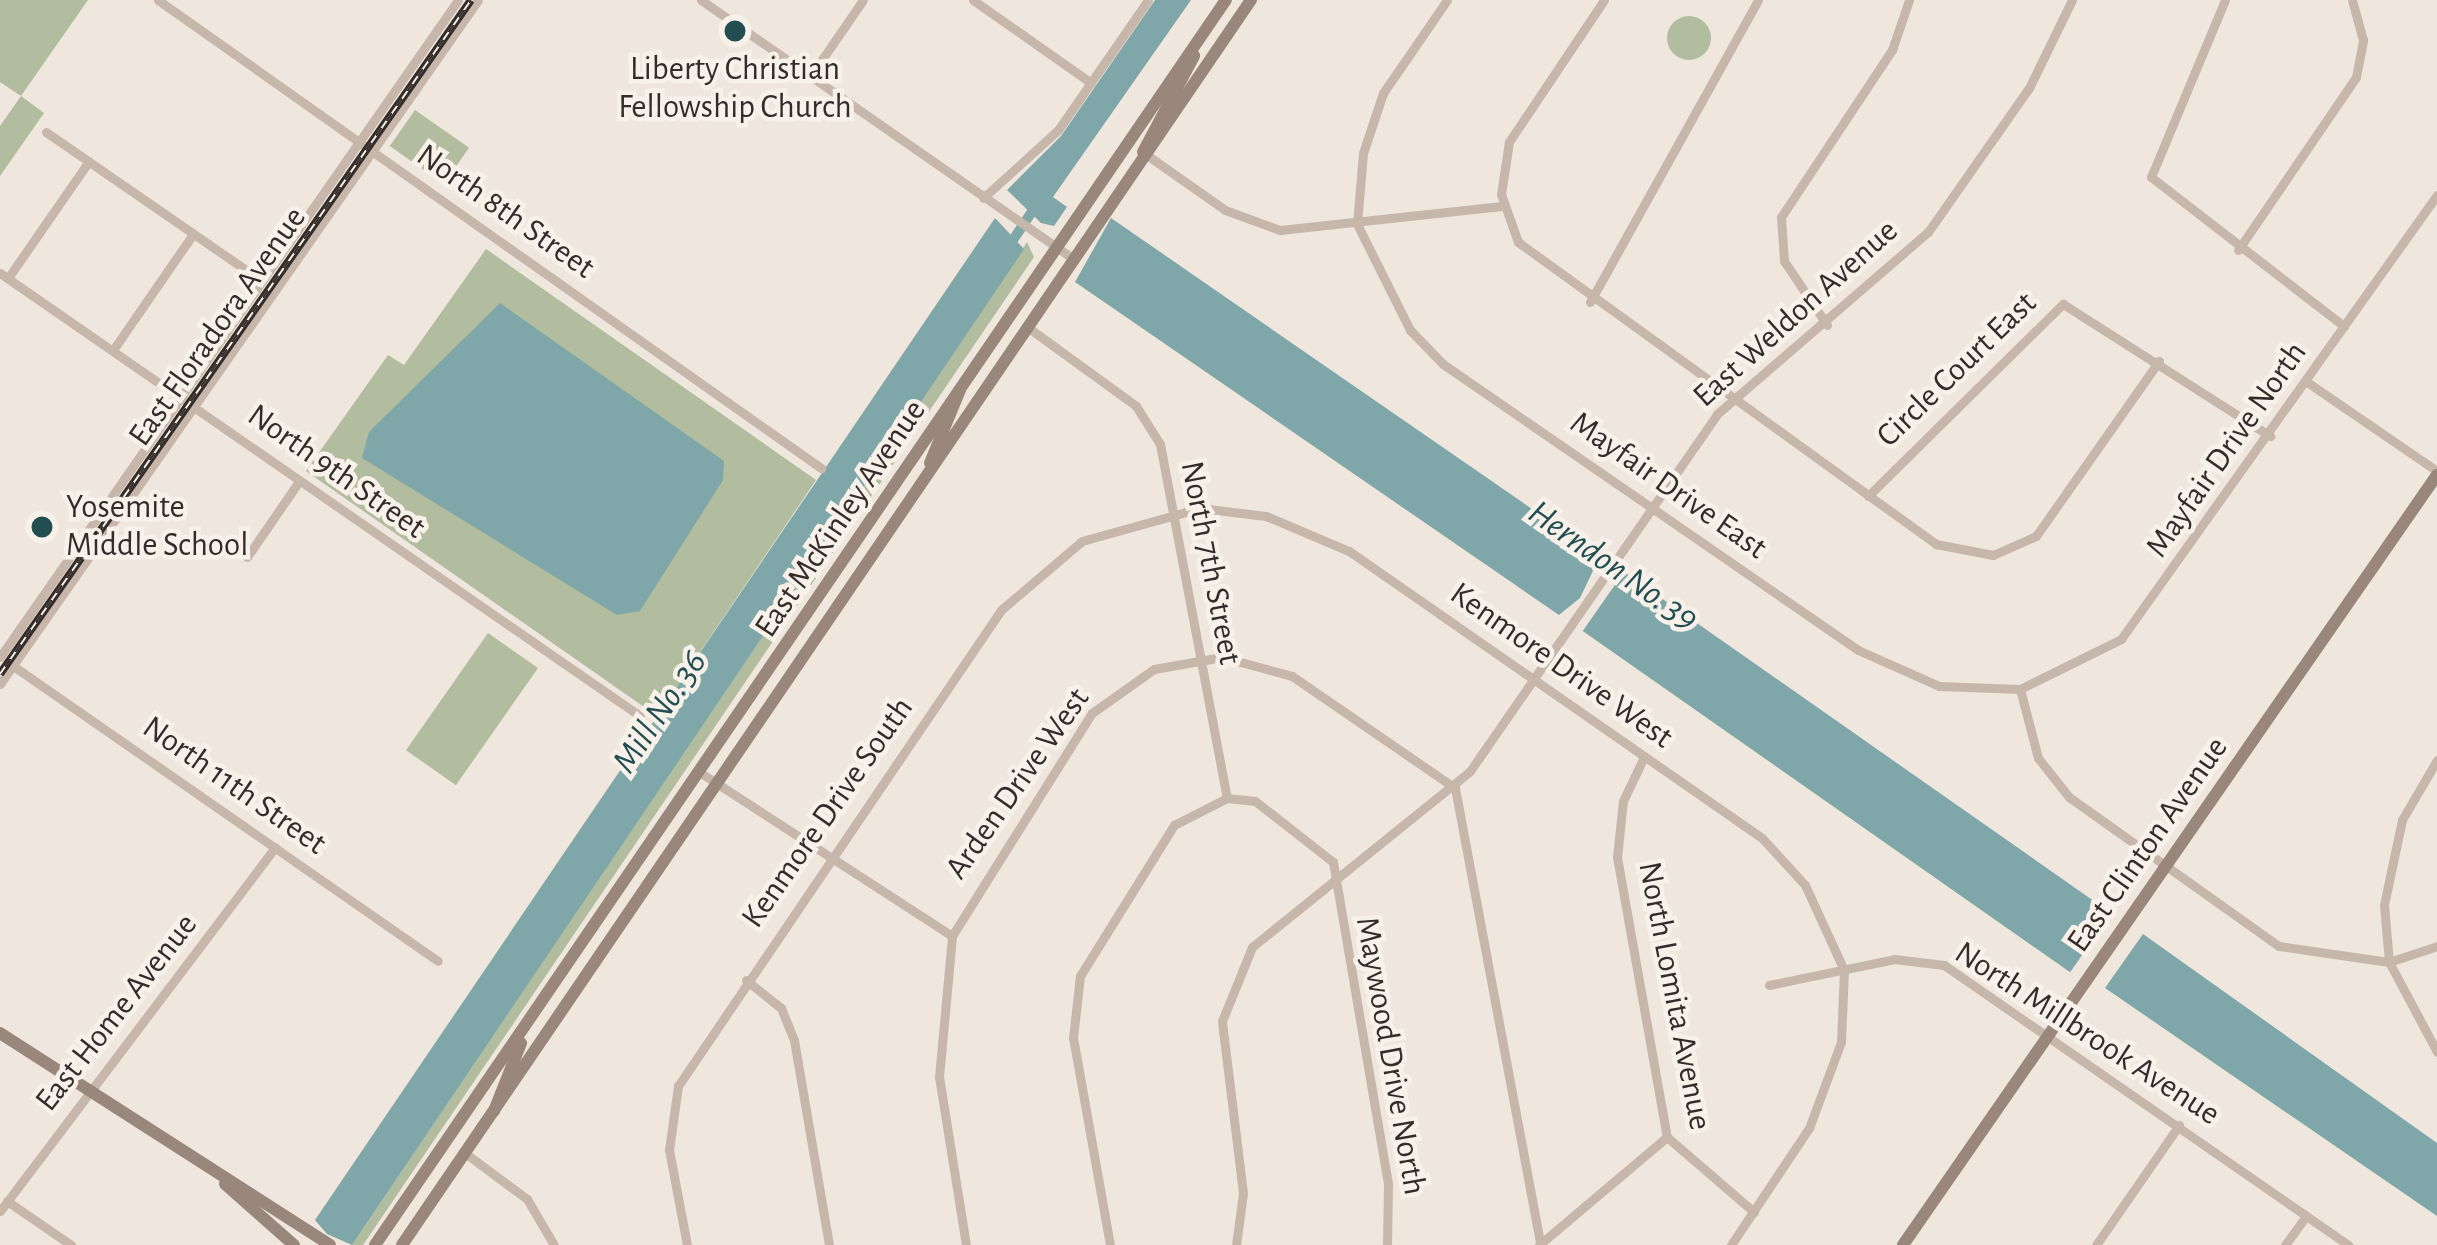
<!DOCTYPE html>
<style>
body{margin:0}
#map{position:relative;width:2437px;height:1245px;overflow:hidden;background:#efe7dd;font-family:"Alegreya Sans",sans-serif}
div>[style]{position:absolute}
[style*='--x']{left:calc(var(--x)*1px);top:calc(var(--y)*1px);width:calc(var(--w)*1px);rotate:calc(var(--a)*1deg)}
.green>*{inset:0;background:#b2bc9e;transform-origin:0 0}
.round{border-radius:50%}
.water>*{inset:0;background:#7fa7a9;transform-origin:0 0}
.canal>*{height:10px;margin:-5px;padding:0 5px;transform-origin:5px;border-radius:5px;background:#7fa7a9}
.minor>*{height:9px;margin:-4.5px;padding:0 4.5px;transform-origin:4.5px;border-radius:4.5px;background:#c6b7aa}
.secondary>*{height:12px;margin:-6px;padding:0 6px;transform-origin:6px;border-radius:6px;background:#99877c}
.rail>*{height:8px;margin-top:-4px;transform-origin:0;background:repeating-linear-gradient(90deg,#f7f1e9 0 9px,#342c29 0 18px);box-sizing:border-box;border-block:3px solid #342c29}
.dots>*{width:33px;height:33px;translate:-50% -50%;box-sizing:border-box;border:6px solid #f7f1e9;border-radius:50%}
span{translate:-50% -50%;white-space:nowrap;text-align:center;line-height:1.15;-webkit-text-stroke:9px #f7f1e9;paint-order:stroke}
.poi-label{font-size:33px;color:#342c29}
.left{translate:0 -50%;text-align:left}
.street-label{font-size:33px;color:#342c29}
.water-label{font-size:36px;color:#234e51;font-style:italic}
</style>
<div id="map">
<div class="green">
<div style="clip-path:polygon(0 0,88px 0,21px 96px,44px 113px,0 176px,0 126px,21px 96px,0 82px)"></div>
<div class="round" style="left:1667px;top:16px;width:44px;height:44px"></div>
<div style="left:415px;top:110px;width:66px;height:44px;rotate:35deg"></div>
<div style="clip-path:polygon(1027px 242px,1034px 257px,363px 1245px,352px 1245px)"></div>
<div style="clip-path:polygon(486px 249px,816px 480px,657px 716px,306px 471px,388px 355px,404px 365px)"></div>
<div style="left:488px;top:633px;width:61px;height:143px;rotate:35deg"></div>
</div>
<div class="water">
<div style="clip-path:polygon(1155px 0,1191px 0,1053px 197px,1067px 207px,1054px 226px,1041px 223px,1007px 190px,1061px 136px)"></div>
<div style="clip-path:polygon(995px 218px,1024px 249px,352px 1245px,327px 1234px,315px 1220px)"></div>
<div style="clip-path:polygon(1111px 218px,1600px 556px,1580px 598px,1559px 615px,1075px 282px)"></div>
<div style="clip-path:polygon(500px 303px,724px 461px,723px 480px,640px 611px,617px 615px,362px 458px,369px 432px)"></div>
<div style="left:1624px;top:572px;width:595px;height:72px;rotate:35deg"></div>
<div style="clip-path:polygon(2143px 934px,2437px 1143px,2437px 1216px,2105px 988px)"></div>
</div>
<div class="canal">
<div style="--x:1009;--y:246;--w:47;--a:-56.3"></div>
</div>
<div class="minor">
<div style="--x:158;--y:0;--w:812;--a:35.22"></div>
<div style="--x:701;--y:0;--w:452;--a:34.8"></div>
<div style="--x:973;--y:0;--w:144;--a:35.1"></div>
<div style="--x:1447;--y:0;--w:113;--a:124.5"></div>
<div style="--x:1383;--y:93;--w:63;--a:108.4"></div>
<div style="--x:1363;--y:153;--w:71;--a:94.8"></div>
<div style="--x:1357;--y:224;--w:119;--a:63.4"></div>
<div style="--x:1410;--y:330;--w:47;--a:45.9"></div>
<div style="--x:1443;--y:364;--w:504;--a:34.57"></div>
<div style="--x:1858;--y:650;--w:89;--a:24"></div>
<div style="--x:1939;--y:686;--w:81;--a:2.1"></div>
<div style="--x:2020;--y:689;--w:113;--a:-26.3"></div>
<div style="--x:2121;--y:639;--w:545;--a:-54.56"></div>
<div style="--x:1604;--y:0;--w:171;--a:123.8"></div>
<div style="--x:1509;--y:142;--w:53;--a:98.7"></div>
<div style="--x:1501;--y:194;--w:51;--a:70.5"></div>
<div style="--x:1518;--y:242;--w:516;--a:35.85"></div>
<div style="--x:1936;--y:544;--w:58;--a:10.9"></div>
<div style="--x:1993;--y:555;--w:47;--a:-23.8"></div>
<div style="--x:2036;--y:536;--w:214;--a:-54.9"></div>
<div style="--x:2225;--y:0;--w:192;--a:112.7"></div>
<div style="--x:2151;--y:177;--w:244;--a:37.7"></div>
<div style="--x:810;--y:77;--w:93;--a:-55.5"></div>
<div style="--x:46;--y:132;--w:262;--a:34.6"></div>
<div style="--x:1144;--y:153;--w:99;--a:35.1"></div>
<div style="--x:1225;--y:210;--w:59;--a:20"></div>
<div style="--x:1280;--y:230;--w:223;--a:-6.2"></div>
<div style="--x:983;--y:198;--w:101;--a:-42.2"></div>
<div style="--x:1058;--y:130;--w:158;--a:-55.3"></div>
<div style="--x:2238;--y:250;--w:209;--a:-55.7"></div>
<div style="--x:2356;--y:77;--w:38;--a:-79"></div>
<div style="--x:2363;--y:40;--w:41;--a:-105.4"></div>
<div style="--x:0;--y:273;--w:778;--a:34.69"></div>
<div style="--x:8;--y:278;--w:142;--a:-55.3"></div>
<div style="--x:1590;--y:302;--w:346;--a:-60.9"></div>
<div style="--x:1827;--y:325;--w:77;--a:-123.9"></div>
<div style="--x:1784;--y:261;--w:44;--a:-93.9"></div>
<div style="--x:1781;--y:217;--w:201;--a:-56.4"></div>
<div style="--x:1892;--y:50;--w:53;--a:-71.2"></div>
<div style="--x:1026;--y:326;--w:136;--a:36"></div>
<div style="--x:1136;--y:406;--w:45;--a:57.7"></div>
<div style="--x:1160;--y:444;--w:360;--a:79.3"></div>
<div style="--x:113;--y:350;--w:141;--a:-55.4"></div>
<div style="--x:2307;--y:382;--w:158;--a:34.4"></div>
<div style="--x:1868;--y:496;--w:274;--a:-44.6"></div>
<div style="--x:2063;--y:304;--w:246;--a:32.5"></div>
<div style="--x:247;--y:557;--w:93;--a:-55.5"></div>
<div style="--x:0;--y:657;--w:801;--a:-55.12"></div>
<div style="--x:9;--y:663;--w:522;--a:34.79"></div>
<div style="--x:0;--y:684;--w:834;--a:-55.05"></div>
<div style="--x:2020;--y:689;--w:71;--a:75.4"></div>
<div style="--x:2038;--y:758;--w:50;--a:51.5"></div>
<div style="--x:2069;--y:797;--w:257;--a:35.4"></div>
<div style="--x:2279;--y:946;--w:111;--a:8.3"></div>
<div style="--x:2389;--y:962;--w:102;--a:61.9"></div>
<div style="--x:1643;--y:759;--w:47;--a:115.5"></div>
<div style="--x:1623;--y:801;--w:56;--a:96.1"></div>
<div style="--x:1617;--y:857;--w:284;--a:79.9"></div>
<div style="--x:1667;--y:1137;--w:115;--a:40.8"></div>
<div style="--x:2437;--y:760;--w:69;--a:120.3"></div>
<div style="--x:2402;--y:820;--w:87;--a:102"></div>
<div style="--x:2384;--y:905;--w:57;--a:85"></div>
<div style="--x:2389;--y:962;--w:51;--a:-18.4"></div>
<div style="--x:701;--y:773;--w:299;--a:33"></div>
<div style="--x:746;--y:980;--w:45;--a:38.7"></div>
<div style="--x:781;--y:1008;--w:35;--a:68"></div>
<div style="--x:794;--y:1040;--w:208;--a:80.3"></div>
<div style="--x:1769;--y:985;--w:128;--a:-11.7"></div>
<div style="--x:1894;--y:959;--w:50;--a:6.8"></div>
<div style="--x:1944;--y:965;--w:492;--a:34.7"></div>
<div style="--x:465;--y:1153;--w:77;--a:36.6"></div>
<div style="--x:527;--y:1199;--w:53;--a:59.6"></div>
<div style="--x:7;--y:1201;--w:78;--a:34.5"></div>
<div style="--x:0;--y:1211;--w:456;--a:-52.9"></div>
<div style="--x:687;--y:1245;--w:97;--a:-100.7"></div>
<div style="--x:669;--y:1150;--w:65;--a:-82"></div>
<div style="--x:678;--y:1086;--w:575;--a:-55.84"></div>
<div style="--x:1001;--y:610;--w:106;--a:-40.4"></div>
<div style="--x:1082;--y:541;--w:123;--a:-15.6"></div>
<div style="--x:1200;--y:508;--w:66;--a:6.9"></div>
<div style="--x:1266;--y:516;--w:90;--a:22.9"></div>
<div style="--x:1349;--y:551;--w:503;--a:34.8"></div>
<div style="--x:1762;--y:838;--w:64;--a:47.5"></div>
<div style="--x:1805;--y:885;--w:94;--a:65.4"></div>
<div style="--x:1844;--y:970;--w:72;--a:92.4"></div>
<div style="--x:1841;--y:1042;--w:92;--a:110.4"></div>
<div style="--x:1809;--y:1128;--w:141;--a:123.7"></div>
<div style="--x:966;--y:1245;--w:170;--a:-99.1"></div>
<div style="--x:939;--y:1077;--w:142;--a:-84.7"></div>
<div style="--x:952;--y:936;--w:263;--a:-57.9"></div>
<div style="--x:1092;--y:713;--w:76;--a:-35.4"></div>
<div style="--x:1154;--y:669;--w:69;--a:-10"></div>
<div style="--x:1222;--y:657;--w:73;--a:15.2"></div>
<div style="--x:1292;--y:676;--w:198;--a:34.5"></div>
<div style="--x:1455;--y:788;--w:462;--a:79.4"></div>
<div style="--x:1110;--y:1245;--w:210;--a:-100.1"></div>
<div style="--x:1073;--y:1038;--w:62;--a:-83.6"></div>
<div style="--x:1080;--y:976;--w:178;--a:-58.1"></div>
<div style="--x:1174;--y:825;--w:59;--a:-27"></div>
<div style="--x:1227;--y:798;--w:28;--a:6"></div>
<div style="--x:1255;--y:801;--w:99;--a:38"></div>
<div style="--x:1333;--y:862;--w:326;--a:80.3"></div>
<div style="--x:1388;--y:1183;--w:62;--a:90.9"></div>
<div style="--x:1236;--y:1245;--w:52;--a:-82.3"></div>
<div style="--x:1243;--y:1193;--w:173;--a:-97"></div>
<div style="--x:1222;--y:1021;--w:80;--a:-67.9"></div>
<div style="--x:1252;--y:947;--w:280;--a:-38.9"></div>
<div style="--x:1470;--y:771;--w:434;--a:-55.3"></div>
<div style="--x:1717;--y:414;--w:279;--a:-40.8"></div>
<div style="--x:1928;--y:232;--w:176;--a:-55"></div>
<div style="--x:2029;--y:88;--w:98;--a:-64"></div>
<div style="--x:1539;--y:1245;--w:167;--a:-40.2"></div>
<div style="--x:2096;--y:1245;--w:146;--a:-55.3"></div>
<div style="--x:2285;--y:1245;--w:36;--a:-54"></div>
</div>
<div class="secondary">
<div style="--x:1143;--y:152;--w:109;--a:-62"></div>
<div style="--x:930;--y:463;--w:79;--a:-67.7"></div>
<div style="--x:0;--y:1033;--w:392;--a:32.7"></div>
<div style="--x:494;--y:1111;--w:73;--a:-68.3"></div>
<div style="--x:225;--y:1184;--w:92;--a:41.5"></div>
<div style="--x:375;--y:1245;--w:1508;--a:-55.65"></div>
<div style="--x:402;--y:1245;--w:1507;--a:-55.71"></div>
<div style="--x:1903;--y:1245;--w:937;--a:-55.26"></div>
</div>
<div class="rail">
<div style="--x:0;--y:674;--w:822;--a:-55.05"></div>
</div>
<div class="dots">
<div style="left:735px;top:31px;background:#234e51"></div>
<div style="left:42px;top:527px;background:#234e51"></div>
</div>
<div class="poi-label">
<span style="left:735px;top:89px">Liberty Christian<br>Fellowship Church</span>
<span class="left" style="left:66px;top:527px">Yosemite<br>Middle School</span>
</div>
<div class="street-label">
<span style="left:505px;top:212px;rotate:35deg">North 8th Street</span>
<span style="left:1796px;top:314px;rotate:-42deg">East Weldon Avenue</span>
<span style="left:218px;top:327px;rotate:-55deg">East Floradora Avenue</span>
<span style="left:1957px;top:370px;rotate:-44deg">Circle Court East</span>
<span style="left:2227px;top:450px;rotate:-55deg">Mayfair Drive North</span>
<span style="left:336px;top:472px;rotate:35deg">North 9th Street</span>
<span style="left:1668px;top:486px;rotate:35deg">Mayfair Drive East</span>
<span style="left:841px;top:519px;rotate:-56deg">East McKinley Avenue</span>
<span style="left:1210px;top:563px;rotate:79deg">North 7th Street</span>
<span style="left:1561px;top:666px;rotate:35deg">Kenmore Drive West</span>
<span style="left:1018px;top:784px;rotate:-55deg">Arden Drive West</span>
<span style="left:234px;top:786px;rotate:35deg">North 11th Street</span>
<span style="left:828px;top:813px;rotate:-55deg">Kenmore Drive South</span>
<span style="left:2148px;top:845px;rotate:-55deg">East Clinton Avenue</span>
<span style="left:1674px;top:996px;rotate:79deg">North Lomita Avenue</span>
<span style="left:117px;top:1013px;rotate:-52deg">East Home Avenue</span>
<span style="left:2087px;top:1034px;rotate:33deg">North Millbrook Avenue</span>
<span style="left:1390px;top:1056px;rotate:80deg">Maywood Drive North</span>
</div>
<div class="water-label">
<span style="left:1613px;top:566px;rotate:35deg">Herndon No. 39</span>
<span style="left:660px;top:712px;rotate:-56deg">Mill No. 36</span>
</div>
</div>
